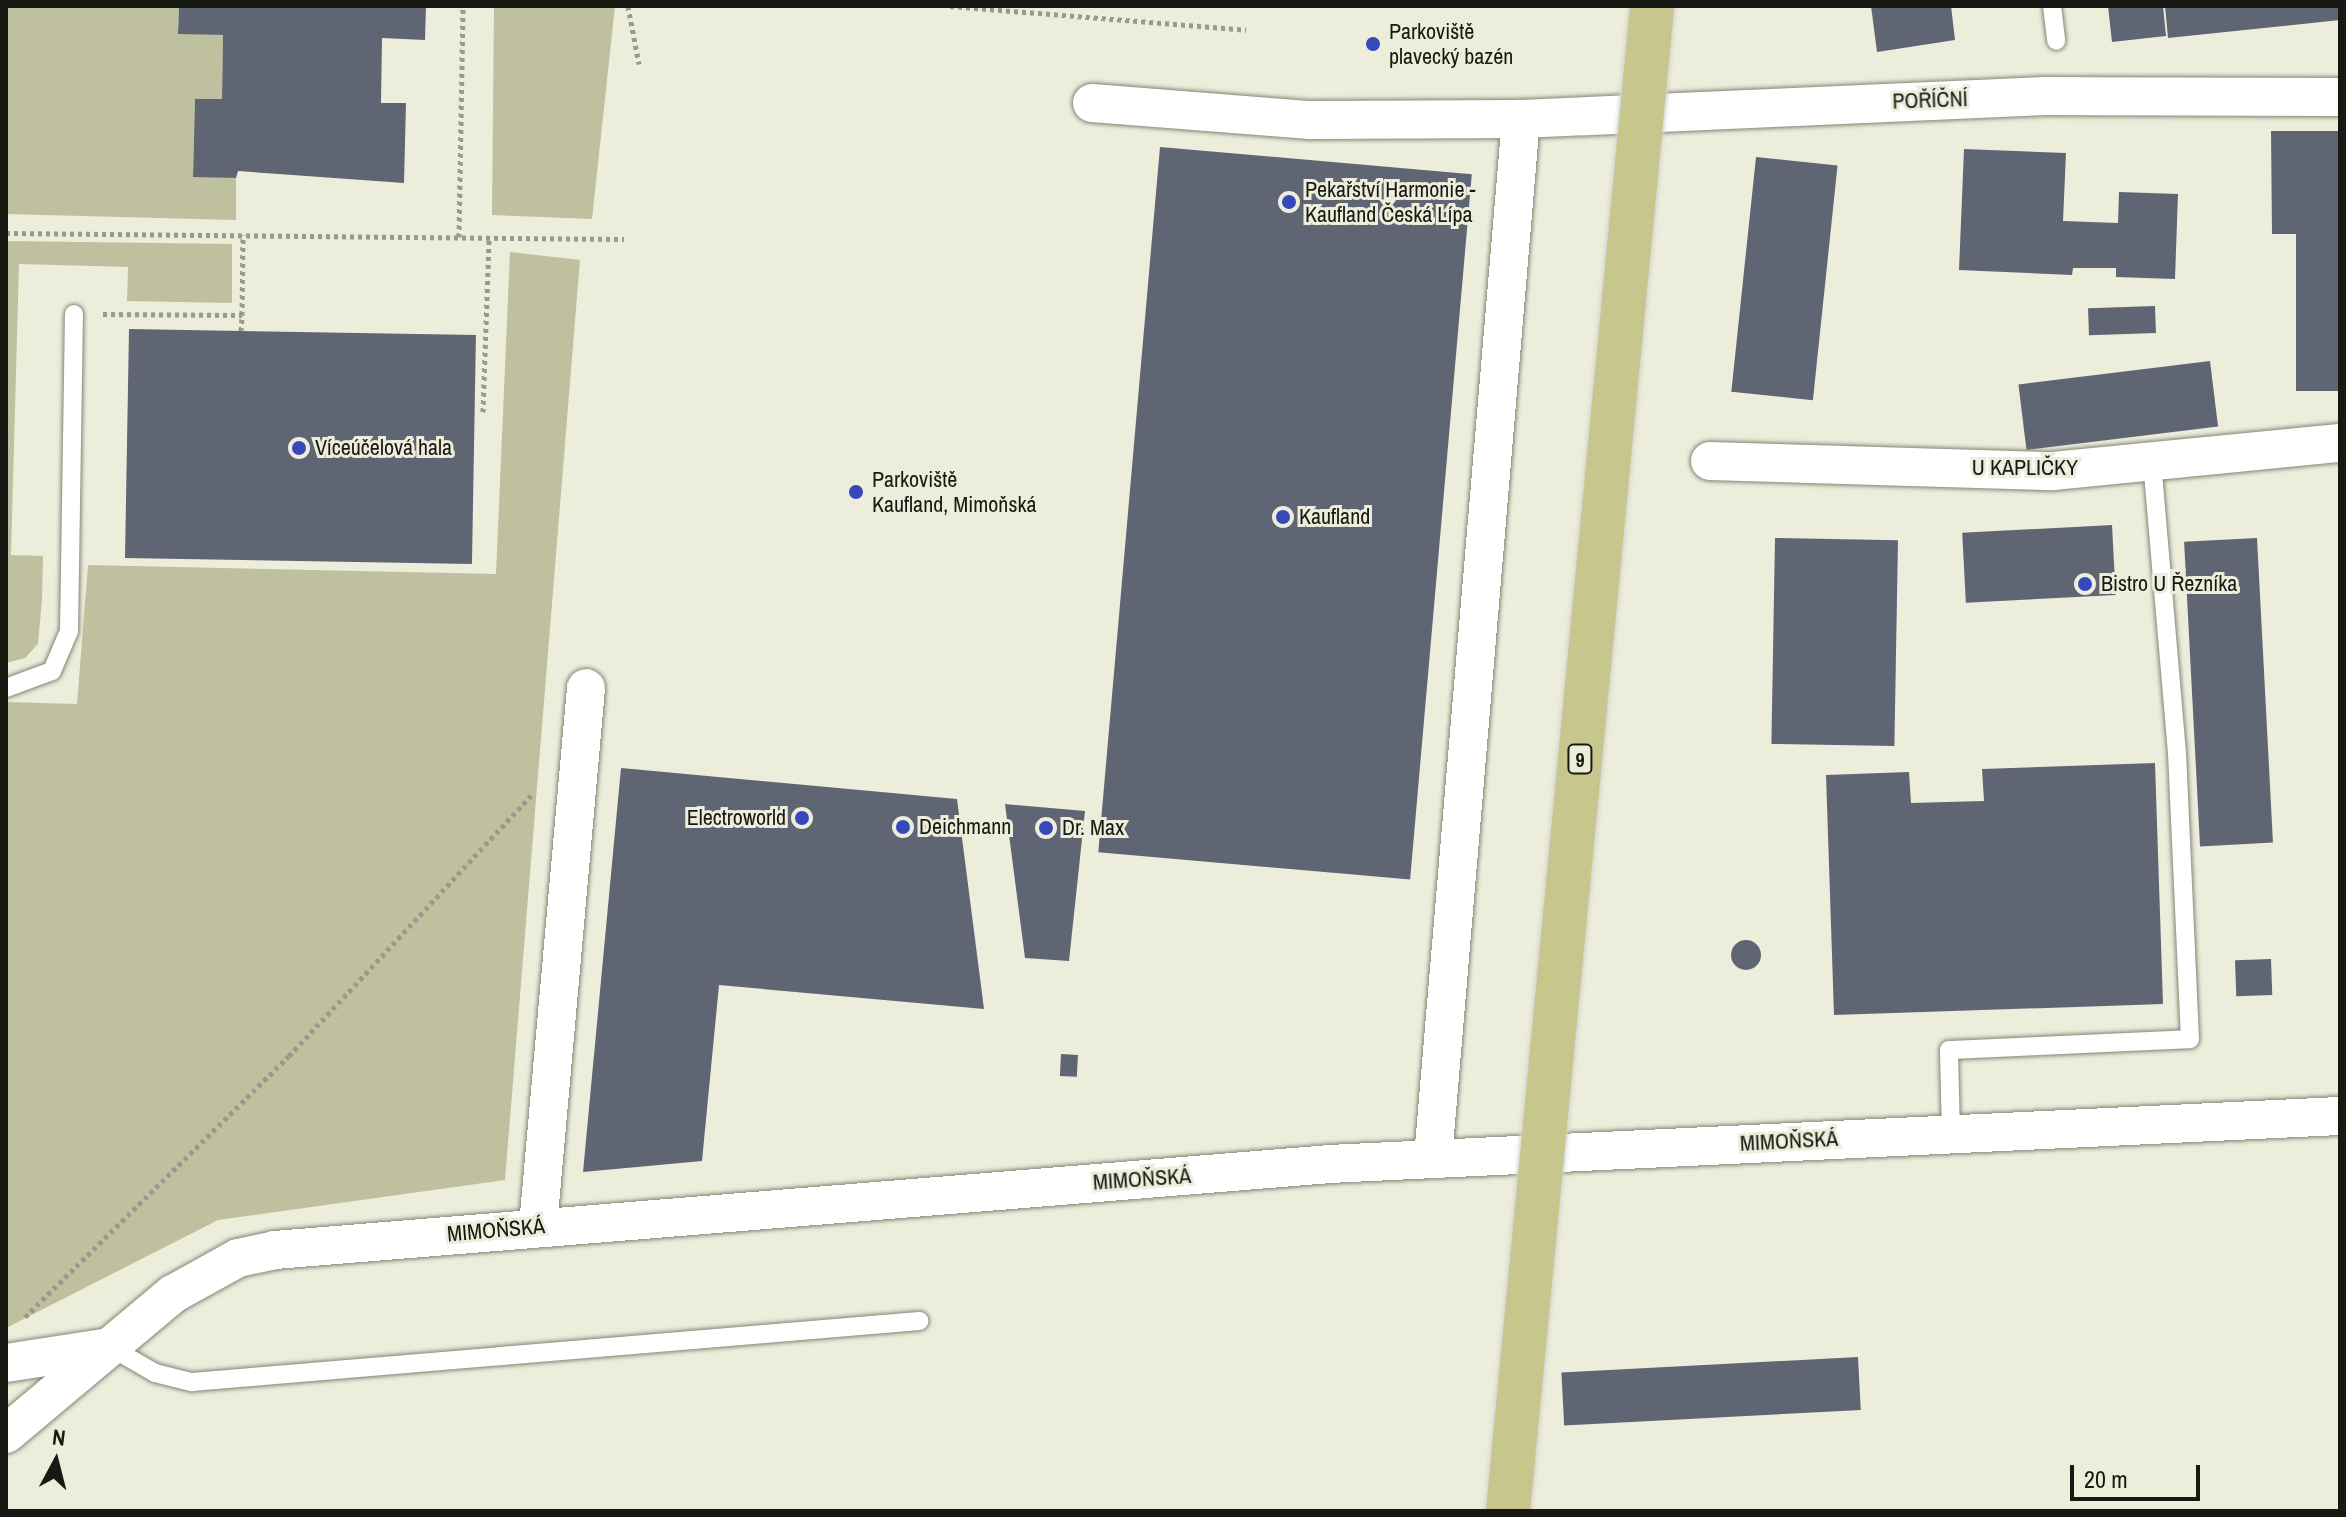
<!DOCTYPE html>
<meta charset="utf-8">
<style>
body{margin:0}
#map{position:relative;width:2346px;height:1517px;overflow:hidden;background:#ededdc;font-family:"Archivo Narrow",sans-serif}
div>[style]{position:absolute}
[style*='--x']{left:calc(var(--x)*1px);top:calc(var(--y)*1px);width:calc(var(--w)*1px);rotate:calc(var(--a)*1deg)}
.green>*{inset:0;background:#bfc09e}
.building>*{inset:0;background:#606573;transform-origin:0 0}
.round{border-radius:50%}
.path>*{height:5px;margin-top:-2.5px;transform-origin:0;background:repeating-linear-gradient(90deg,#999a8d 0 4px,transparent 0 8px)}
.roads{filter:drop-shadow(0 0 2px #848575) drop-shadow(0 0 2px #848575)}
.lane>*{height:18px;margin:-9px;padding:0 9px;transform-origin:9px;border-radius:9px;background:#fff}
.street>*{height:38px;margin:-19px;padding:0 19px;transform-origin:19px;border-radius:19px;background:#fff}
.bridges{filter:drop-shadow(0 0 2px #d1d1d0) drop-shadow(0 0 2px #d1d1d0)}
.primary-bridge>*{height:44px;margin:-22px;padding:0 22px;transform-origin:22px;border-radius:22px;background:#c7c68c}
.dots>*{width:22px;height:22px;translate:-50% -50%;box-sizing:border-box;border:4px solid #ededdc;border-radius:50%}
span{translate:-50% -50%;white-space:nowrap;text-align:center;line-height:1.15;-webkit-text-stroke:6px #ededdc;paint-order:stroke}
.shield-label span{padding:2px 6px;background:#ededdc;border:2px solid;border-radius:6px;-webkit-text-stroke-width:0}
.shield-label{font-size:20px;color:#181913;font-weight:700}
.poi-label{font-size:22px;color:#181913}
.left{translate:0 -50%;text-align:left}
.right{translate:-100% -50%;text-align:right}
.street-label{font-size:22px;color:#181913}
.frame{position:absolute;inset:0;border:8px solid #181913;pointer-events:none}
.north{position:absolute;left:16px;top:1421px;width:80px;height:80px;-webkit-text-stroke:6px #ededdc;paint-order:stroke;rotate:7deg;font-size:22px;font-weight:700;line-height:32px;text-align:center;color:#181913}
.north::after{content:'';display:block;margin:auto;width:28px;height:36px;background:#181913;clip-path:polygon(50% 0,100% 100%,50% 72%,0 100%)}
.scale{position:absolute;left:2070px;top:1465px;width:130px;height:36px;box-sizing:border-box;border:4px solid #181913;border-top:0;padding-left:10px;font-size:24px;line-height:28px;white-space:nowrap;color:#181913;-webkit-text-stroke:6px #ededdc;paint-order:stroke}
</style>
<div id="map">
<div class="green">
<div style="clip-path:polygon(6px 6px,179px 6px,178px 33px,223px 35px,222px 99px,195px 99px,193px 176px,236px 178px,236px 220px,6px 214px)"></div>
<div style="clip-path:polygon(494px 6px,615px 6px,592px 219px,492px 215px)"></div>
<div style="clip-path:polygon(6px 241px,232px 244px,232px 303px,127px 301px,128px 267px,19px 264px,11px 555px,43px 556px,42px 600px,38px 644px,25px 658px,6px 663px)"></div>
<div style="clip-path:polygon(510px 252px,580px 260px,505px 1180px,218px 1220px,6px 1328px,6px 702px,77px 704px,88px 565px,496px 574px)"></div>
</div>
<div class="building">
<div style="clip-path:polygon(179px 6px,426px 6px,425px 40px,382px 38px,381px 103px,406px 103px,404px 183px,238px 171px,236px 178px,193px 177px,195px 99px,222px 99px,223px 35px,178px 34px)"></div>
<div style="clip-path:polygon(1871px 6px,1951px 6px,1955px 40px,1877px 52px)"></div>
<div style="clip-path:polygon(2108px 6px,2163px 6px,2166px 36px,2112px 42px)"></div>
<div style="clip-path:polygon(2165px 6px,2340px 6px,2340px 20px,2168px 38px)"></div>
<div style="clip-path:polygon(2271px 131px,2340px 131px,2340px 391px,2296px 391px,2296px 234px,2272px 234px)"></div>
<div style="left:1160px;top:147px;width:313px;height:708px;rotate:5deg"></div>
<div style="clip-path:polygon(1964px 149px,2066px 153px,2063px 221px,2118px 223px,2119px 192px,2178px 194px,2175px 279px,2116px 277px,2116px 268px,2073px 268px,2072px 275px,1959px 270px)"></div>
<div style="left:1756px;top:157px;width:82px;height:236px;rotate:6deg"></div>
<div style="left:2155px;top:306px;width:27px;height:67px;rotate:88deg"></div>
<div style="left:129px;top:329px;width:347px;height:229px;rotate:1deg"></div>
<div style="left:2210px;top:361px;width:66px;height:193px;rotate:83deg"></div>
<div style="left:2112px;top:525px;width:70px;height:150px;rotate:87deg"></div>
<div style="left:1775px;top:538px;width:123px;height:206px;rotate:1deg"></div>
<div style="left:2257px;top:538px;width:305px;height:73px;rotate:87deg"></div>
<div style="clip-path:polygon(2155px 763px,2163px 1004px,1834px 1015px,1826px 775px,1909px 772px,1911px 803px,1984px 801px,1982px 769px)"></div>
<div style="clip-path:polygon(621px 768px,957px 799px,984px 1009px,719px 985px,702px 1161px,583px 1172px)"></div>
<div style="clip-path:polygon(1005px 804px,1085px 811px,1069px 961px,1025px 958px)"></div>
<div class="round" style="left:1731px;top:940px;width:30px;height:30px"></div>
<div style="left:2271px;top:959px;width:36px;height:36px;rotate:88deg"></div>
<div style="left:1061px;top:1054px;width:17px;height:22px;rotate:3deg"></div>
<div style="left:1858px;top:1357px;width:53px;height:297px;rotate:87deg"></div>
</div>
<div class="path">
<div style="--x:628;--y:6;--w:59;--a:79.3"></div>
<div style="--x:950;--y:6;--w:297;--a:4.6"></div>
<div style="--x:6;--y:233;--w:618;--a:0.56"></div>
<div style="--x:459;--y:237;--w:231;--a:-89"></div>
<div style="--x:103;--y:314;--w:139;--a:0.4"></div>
<div style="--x:242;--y:315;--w:80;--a:-89.3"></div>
<div style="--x:241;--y:331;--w:16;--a:-86"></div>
<div style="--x:483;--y:412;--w:175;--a:-88"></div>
<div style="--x:25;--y:1317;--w:371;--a:-44.7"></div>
<div style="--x:289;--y:1056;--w:359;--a:-47.1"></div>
</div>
<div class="roads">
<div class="lane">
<div style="--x:2052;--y:6;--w:35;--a:83"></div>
<div style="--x:6;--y:688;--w:49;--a:-20.3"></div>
<div style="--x:52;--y:671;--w:43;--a:-67"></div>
<div style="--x:69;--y:631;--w:317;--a:-89.1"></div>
<div style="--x:1951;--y:1134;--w:84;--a:-91.4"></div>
<div style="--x:1949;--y:1050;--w:241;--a:-2.6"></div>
<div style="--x:2190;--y:1039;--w:286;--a:-92.6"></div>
<div style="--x:2177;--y:753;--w:293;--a:-94.9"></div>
<div style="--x:110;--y:1347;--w:52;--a:30"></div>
<div style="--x:155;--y:1373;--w:38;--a:14"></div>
<div style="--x:192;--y:1382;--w:730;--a:-4.8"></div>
</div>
<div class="street">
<div style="--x:1092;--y:103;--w:219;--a:4.5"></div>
<div style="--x:1310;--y:120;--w:211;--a:-0.3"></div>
<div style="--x:1521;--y:119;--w:525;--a:-2.51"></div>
<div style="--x:2045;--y:96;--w:295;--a:0.2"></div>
<div style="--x:1710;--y:461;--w:343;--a:1.7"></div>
<div style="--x:2053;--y:471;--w:288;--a:-5.6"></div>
<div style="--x:1433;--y:1158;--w:1043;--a:-85.16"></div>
<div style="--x:538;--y:1226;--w:540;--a:-84.9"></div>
<div style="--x:6;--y:1363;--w:105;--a:-8.7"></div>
<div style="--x:6;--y:1434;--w:218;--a:-40"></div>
<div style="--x:173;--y:1294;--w:74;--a:-29"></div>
<div style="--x:238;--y:1258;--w:38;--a:-12"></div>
<div style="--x:275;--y:1250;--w:1058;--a:-4.66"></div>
<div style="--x:1329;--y:1164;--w:1012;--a:-2.72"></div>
</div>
</div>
<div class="bridges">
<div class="primary-bridge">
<div style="--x:1508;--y:1511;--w:1512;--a:-84.53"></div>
</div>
</div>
<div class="dots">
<div style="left:1373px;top:44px;background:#3748bb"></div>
<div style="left:1289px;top:202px;background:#3748bb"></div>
<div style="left:299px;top:448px;background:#3748bb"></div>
<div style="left:856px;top:492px;background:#3748bb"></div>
<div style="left:1283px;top:517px;background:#3748bb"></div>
<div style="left:2085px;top:584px;background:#3748bb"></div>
<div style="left:802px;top:818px;background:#3748bb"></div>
<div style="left:903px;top:827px;background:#3748bb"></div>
<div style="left:1046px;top:828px;background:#3748bb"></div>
</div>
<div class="shield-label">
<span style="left:1580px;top:759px">9</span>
</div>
<div class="poi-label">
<span class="left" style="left:1389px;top:44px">Parkoviště<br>plavecký bazén</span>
<span class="left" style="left:1305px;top:202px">Pekařství Harmonie -<br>Kaufland Česká Lípa</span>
<span class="left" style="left:315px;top:448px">Víceúčelová hala</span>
<span class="left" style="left:872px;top:492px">Parkoviště<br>Kaufland, Mimoňská</span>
<span class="left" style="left:1299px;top:517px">Kaufland</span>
<span class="left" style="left:2101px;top:584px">Bistro U Řezníka</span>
<span class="right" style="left:786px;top:818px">Electroworld</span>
<span class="left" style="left:919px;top:827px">Deichmann</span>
<span class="left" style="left:1062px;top:828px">Dr. Max</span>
</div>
<div class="street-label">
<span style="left:1930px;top:100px;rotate:-2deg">POŘÍČNÍ</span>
<span style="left:2025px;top:468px">U KAPLIČKY</span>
<span style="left:1789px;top:1141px;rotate:-3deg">MIMOŇSKÁ</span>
<span style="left:1142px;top:1179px;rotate:-4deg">MIMOŇSKÁ</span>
<span style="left:496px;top:1230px;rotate:-5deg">MIMOŇSKÁ</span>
</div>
<div class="frame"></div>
<div class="north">N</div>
<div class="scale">20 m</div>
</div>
